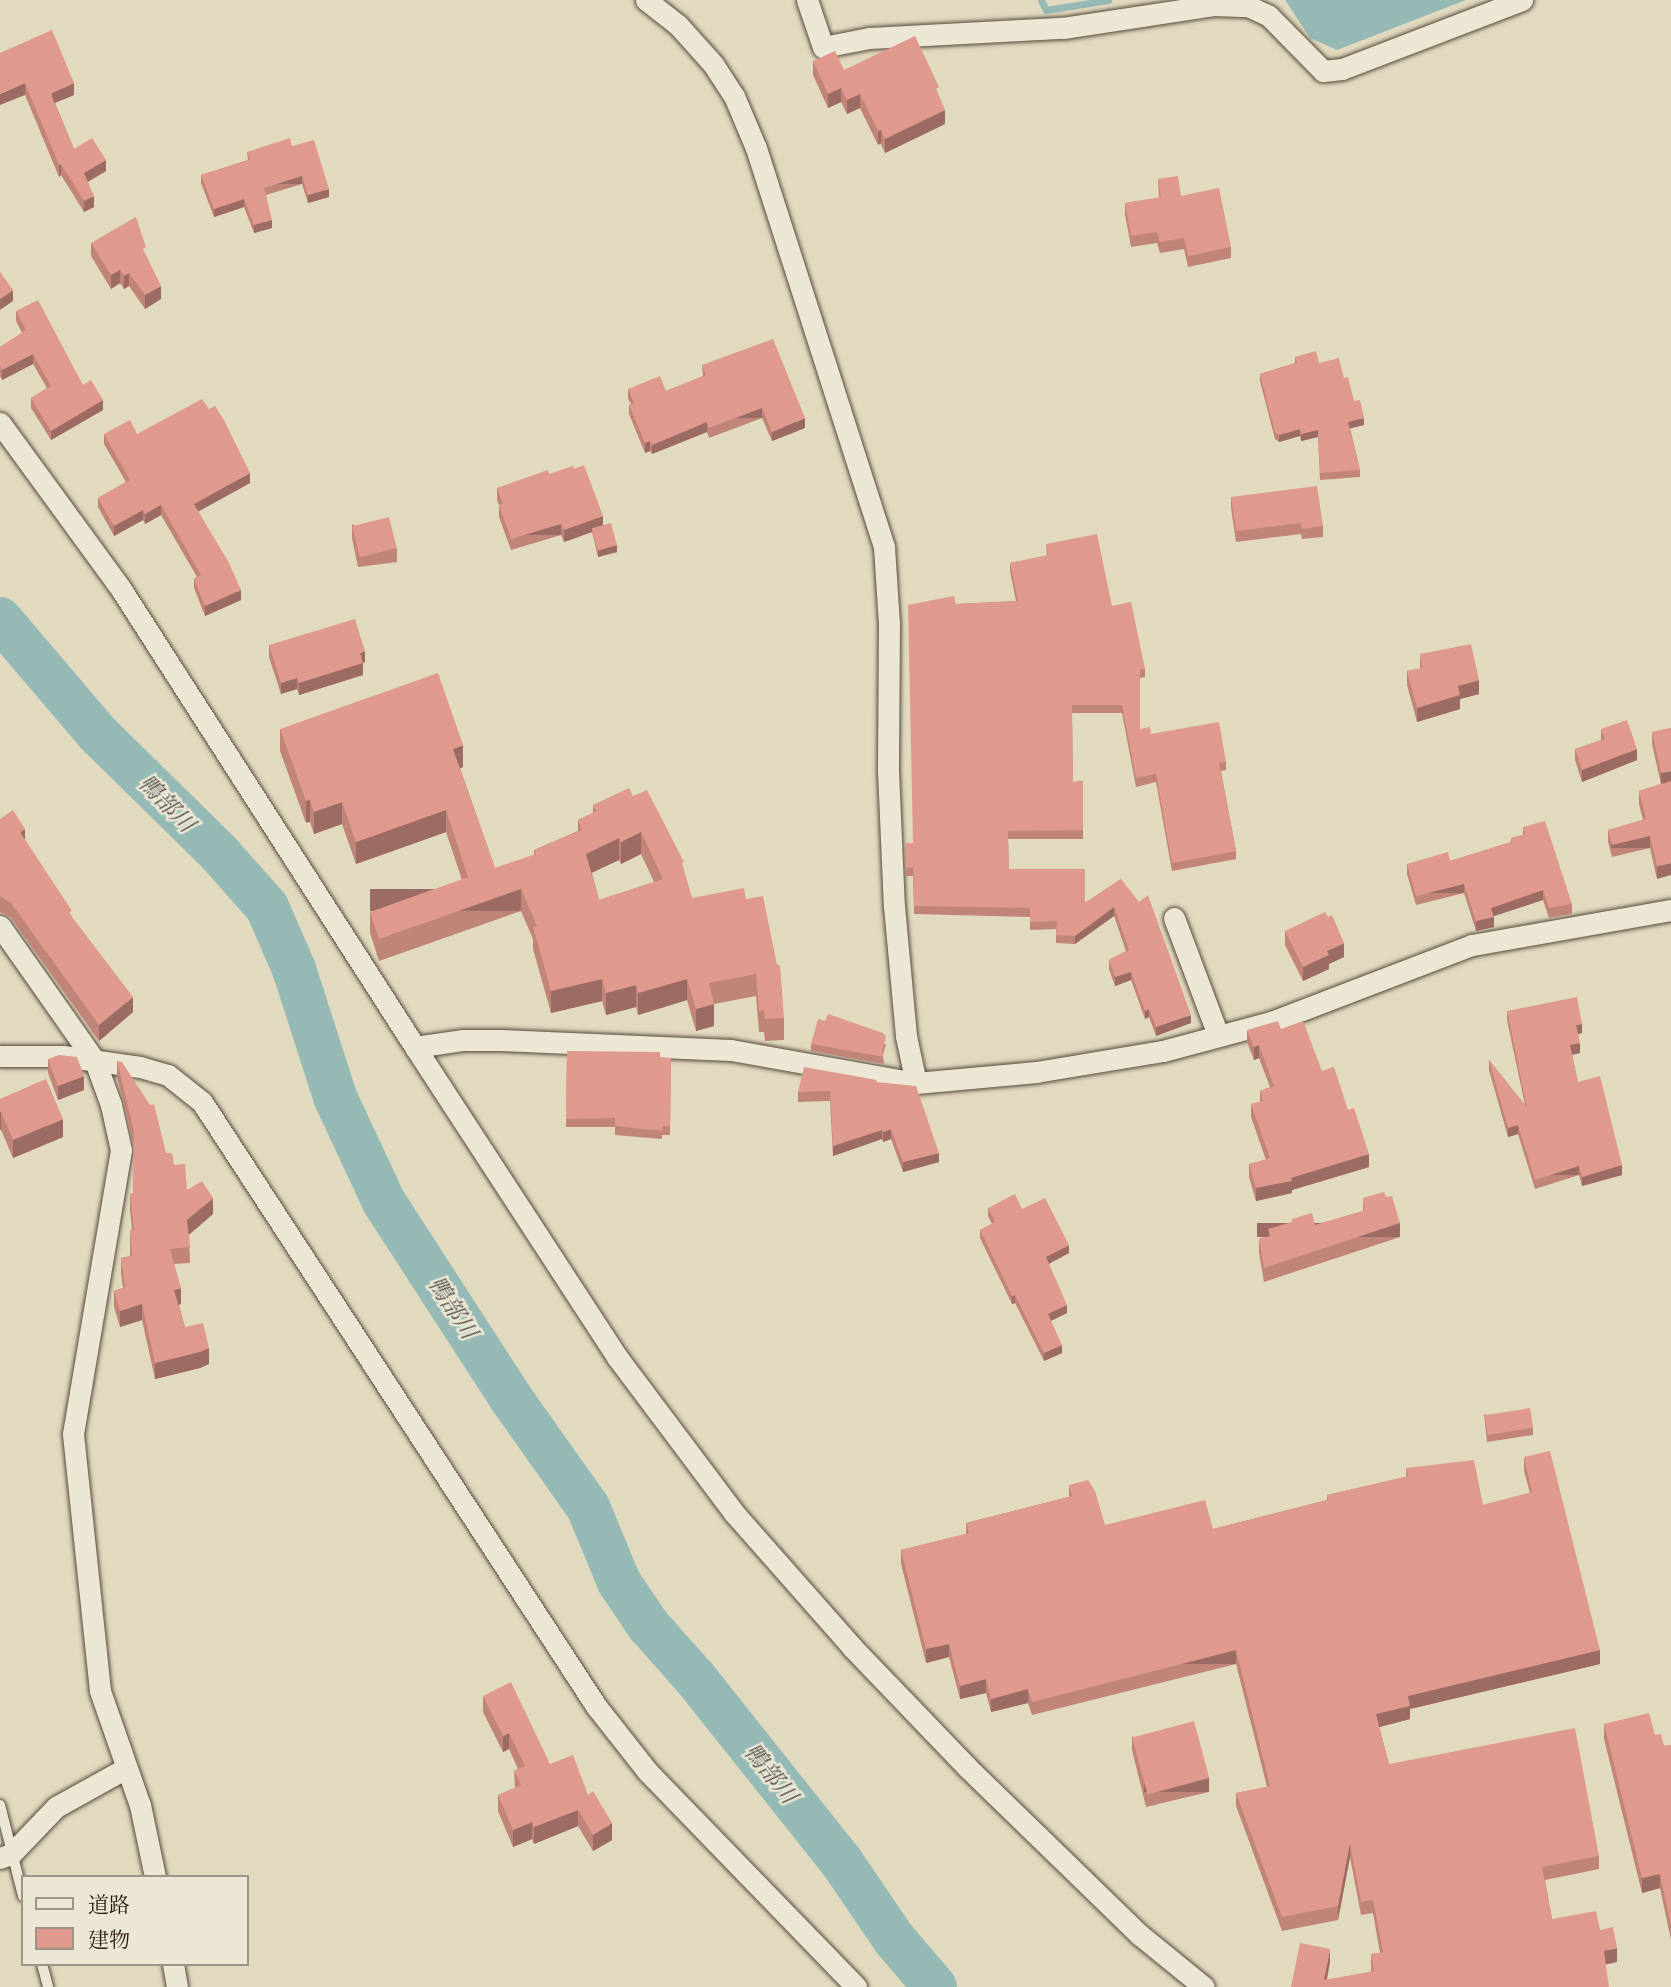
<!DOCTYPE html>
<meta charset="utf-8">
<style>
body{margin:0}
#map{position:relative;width:1671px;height:1987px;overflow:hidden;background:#e2dabf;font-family:"Libre Bodoni","Noto Serif JP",serif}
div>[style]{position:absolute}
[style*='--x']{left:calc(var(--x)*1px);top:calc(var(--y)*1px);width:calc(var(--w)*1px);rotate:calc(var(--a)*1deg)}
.water>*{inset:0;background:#95bab5}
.stream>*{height:7px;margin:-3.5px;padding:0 3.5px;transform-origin:3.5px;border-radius:3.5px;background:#95bab5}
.river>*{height:44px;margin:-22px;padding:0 22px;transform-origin:22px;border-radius:22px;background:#95bab5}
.roads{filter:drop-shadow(0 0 2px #56483c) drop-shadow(0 0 2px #56483c)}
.service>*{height:10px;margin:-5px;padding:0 5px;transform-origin:5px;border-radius:5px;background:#ece7d5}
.minor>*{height:21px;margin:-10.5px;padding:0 10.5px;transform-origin:10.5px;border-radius:10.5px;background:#ece7d5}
.wall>*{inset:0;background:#c08479}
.shaded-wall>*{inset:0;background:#9c6b63;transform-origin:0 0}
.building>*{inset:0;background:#df998d;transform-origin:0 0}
span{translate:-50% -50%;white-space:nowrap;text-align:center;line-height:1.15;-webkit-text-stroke:5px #ece7d5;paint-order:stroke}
.water-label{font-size:23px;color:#4e514a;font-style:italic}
.legend{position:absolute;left:21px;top:1875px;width:228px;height:91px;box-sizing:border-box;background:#ece7d5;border:2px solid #9d9487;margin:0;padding:9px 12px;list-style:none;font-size:21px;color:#271811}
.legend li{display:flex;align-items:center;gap:14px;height:35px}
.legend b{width:35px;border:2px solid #9d9487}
</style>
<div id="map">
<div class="water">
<div style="clip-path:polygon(1285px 0,1466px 0,1337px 50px,1310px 38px)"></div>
</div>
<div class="stream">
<div style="--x:1041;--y:0;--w:11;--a:63"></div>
<div style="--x:1046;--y:10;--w:63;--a:-9.2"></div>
</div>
<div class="river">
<div style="--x:0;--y:619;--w:151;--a:49.6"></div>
<div style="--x:98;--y:734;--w:170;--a:44.5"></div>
<div style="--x:219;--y:853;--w:72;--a:48.4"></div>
<div style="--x:267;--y:907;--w:68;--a:66.5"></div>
<div style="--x:294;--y:969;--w:134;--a:72.2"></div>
<div style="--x:335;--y:1097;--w:116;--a:65"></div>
<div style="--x:384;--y:1202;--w:232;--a:57.1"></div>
<div style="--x:510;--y:1397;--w:135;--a:54.7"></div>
<div style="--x:588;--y:1507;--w:81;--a:67.5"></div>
<div style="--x:619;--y:1582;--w:52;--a:56"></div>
<div style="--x:648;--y:1625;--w:72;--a:48.4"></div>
<div style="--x:696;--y:1679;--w:233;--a:51.5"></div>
<div style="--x:841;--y:1861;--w:94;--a:55.8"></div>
<div style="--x:894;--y:1939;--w:63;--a:49.5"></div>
</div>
<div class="roads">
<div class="service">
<div style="--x:0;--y:1805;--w:94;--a:75.8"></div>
<div style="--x:42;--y:1964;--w:24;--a:75"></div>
</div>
<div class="minor">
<div style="--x:646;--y:0;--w:41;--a:38"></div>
<div style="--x:678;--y:25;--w:52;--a:48.1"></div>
<div style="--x:713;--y:64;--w:38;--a:57"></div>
<div style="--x:734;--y:96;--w:56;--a:67.1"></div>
<div style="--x:756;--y:148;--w:419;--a:72.2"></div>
<div style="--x:884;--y:547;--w:77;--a:86.3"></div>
<div style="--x:889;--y:624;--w:147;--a:90.4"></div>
<div style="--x:888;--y:771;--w:135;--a:87.5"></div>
<div style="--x:894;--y:906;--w:131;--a:84.7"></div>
<div style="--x:906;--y:1036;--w:48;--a:78"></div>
<div style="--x:807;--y:0;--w:50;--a:71.2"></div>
<div style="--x:823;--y:47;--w:47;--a:-11.1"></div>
<div style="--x:869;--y:38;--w:194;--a:-3"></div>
<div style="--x:1063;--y:28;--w:152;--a:-8.7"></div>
<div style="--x:1213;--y:5;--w:35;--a:2"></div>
<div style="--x:1248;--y:6;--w:23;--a:25"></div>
<div style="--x:1269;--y:16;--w:77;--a:45.5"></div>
<div style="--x:1323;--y:71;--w:19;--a:-6"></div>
<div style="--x:1342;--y:69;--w:193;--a:-21"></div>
<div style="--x:0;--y:423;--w:202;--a:53.9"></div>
<div style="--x:119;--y:586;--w:548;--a:57.3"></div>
<div style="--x:415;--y:1047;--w:49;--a:-8.3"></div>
<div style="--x:463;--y:1040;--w:38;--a:0"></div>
<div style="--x:501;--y:1040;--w:230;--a:2.5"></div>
<div style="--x:731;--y:1050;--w:188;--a:10.1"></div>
<div style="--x:916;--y:1083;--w:121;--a:-5.2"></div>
<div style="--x:1036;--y:1072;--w:129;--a:-9.4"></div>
<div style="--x:1163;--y:1051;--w:112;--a:-15"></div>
<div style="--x:1271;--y:1022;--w:215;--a:-21"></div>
<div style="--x:1472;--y:945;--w:202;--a:-10"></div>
<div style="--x:1174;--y:918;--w:125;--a:69.4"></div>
<div style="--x:0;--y:926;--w:165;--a:54.9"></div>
<div style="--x:95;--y:1061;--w:47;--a:70"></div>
<div style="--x:111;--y:1105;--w:46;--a:77.5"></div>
<div style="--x:121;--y:1150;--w:288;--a:99.6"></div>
<div style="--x:73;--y:1434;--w:258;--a:84"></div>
<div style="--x:100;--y:1691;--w:121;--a:70.7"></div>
<div style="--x:140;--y:1805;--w:74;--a:78.2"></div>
<div style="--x:415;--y:1047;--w:370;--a:56.9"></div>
<div style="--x:617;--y:1357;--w:195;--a:53.1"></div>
<div style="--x:734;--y:1513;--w:179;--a:48.6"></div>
<div style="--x:852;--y:1647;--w:166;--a:46.2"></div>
<div style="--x:967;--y:1767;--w:241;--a:44.2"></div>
<div style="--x:1140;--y:1935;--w:82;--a:39.1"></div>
<div style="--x:0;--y:1056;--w:63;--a:0"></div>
<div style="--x:63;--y:1056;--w:78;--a:8.1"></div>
<div style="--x:140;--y:1067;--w:29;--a:16"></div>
<div style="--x:168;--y:1075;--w:43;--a:38.5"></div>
<div style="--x:202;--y:1102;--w:721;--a:56.88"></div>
<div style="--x:596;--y:1706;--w:84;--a:51.8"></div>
<div style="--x:648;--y:1772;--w:299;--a:45.9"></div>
<div style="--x:0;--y:1858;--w:12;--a:-20"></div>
<div style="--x:11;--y:1854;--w:65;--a:-46.2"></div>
<div style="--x:56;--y:1807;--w:80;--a:-29.1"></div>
<div style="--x:173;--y:1964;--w:23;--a:80"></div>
</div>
</div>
<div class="wall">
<div style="clip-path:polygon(0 53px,74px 95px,55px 103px,74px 149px,106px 171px,88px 182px,94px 207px,84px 212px,61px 175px,59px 177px,25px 95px)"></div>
<div style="clip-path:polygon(813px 61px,939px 97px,945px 124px,885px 153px,881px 144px,878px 145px,860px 108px,847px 114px,841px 102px,828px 108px,813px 75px)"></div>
<div style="clip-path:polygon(292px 146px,329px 197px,308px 203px,302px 184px,266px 195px,272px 228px,254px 233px,244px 207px,214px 217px,201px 183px,201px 175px,248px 160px,247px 152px)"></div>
<div style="clip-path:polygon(1158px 179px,1181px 196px,1231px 247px,1231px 258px,1188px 267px,1184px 249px,1160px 253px,1157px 243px,1131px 247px,1125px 214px,1125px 203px,1159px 198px)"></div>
<div style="clip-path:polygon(91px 243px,146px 255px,161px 299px,145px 309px,129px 286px,124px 289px,120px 283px,111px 289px,91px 256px)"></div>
<div style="clip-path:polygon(16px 311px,83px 385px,103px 410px,51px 440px,31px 408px,31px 398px,47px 388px,33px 364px,2px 380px,0 376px,0 347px,22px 333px,16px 321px)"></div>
<div style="clip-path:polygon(1295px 357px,1319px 363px,1344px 378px,1364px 425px,1350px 428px,1360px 470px,1360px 477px,1320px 480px,1318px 437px,1301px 441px,1300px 436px,1279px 442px,1275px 439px,1260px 381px,1260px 374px,1295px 363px)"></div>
<div style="clip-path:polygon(702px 365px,805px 428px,772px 441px,762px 418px,709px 438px,707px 432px,652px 454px,650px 451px,645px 453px,629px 414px,629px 405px,631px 404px,628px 399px,628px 389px,666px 391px,703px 376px)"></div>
<div style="clip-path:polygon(104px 434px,137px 434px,250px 483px,198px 511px,241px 600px,205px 616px,194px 588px,194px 579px,197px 577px,161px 515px,145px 524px,143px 520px,114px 536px,98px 507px,98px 498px,126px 482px,104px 444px)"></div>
<div style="clip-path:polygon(574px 469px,617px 552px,598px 557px,592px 532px,564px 542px,561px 535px,511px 550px,499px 517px,499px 505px,497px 500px,497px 488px,549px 474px)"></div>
<div style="clip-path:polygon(1231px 497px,1323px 526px,1323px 537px,1302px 539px,1301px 534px,1236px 542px,1231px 508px)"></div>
<div style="clip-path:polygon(352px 524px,397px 548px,397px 562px,358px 567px,352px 538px)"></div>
<div style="clip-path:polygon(1046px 544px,1112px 606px,1145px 669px,1145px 677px,1140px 678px,1140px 729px,1151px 734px,1226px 762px,1226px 770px,1221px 771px,1236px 851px,1236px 859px,1172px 871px,1156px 782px,1136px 787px,1122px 713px,1072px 713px,1073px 782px,1083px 781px,1083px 839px,1008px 839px,1009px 869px,1085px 903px,1121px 879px,1191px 1023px,1156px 1036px,1149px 1017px,1145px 1019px,1131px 980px,1115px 986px,1109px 969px,1109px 960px,1126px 951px,1114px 916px,1075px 944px,1056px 943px,1056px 929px,1030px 930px,1030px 917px,914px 914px,913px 876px,906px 876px,905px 852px,913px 843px,956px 604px,1016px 601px,1010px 571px,1010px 563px,1047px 556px)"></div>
<div style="clip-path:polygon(269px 645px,365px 662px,363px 663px,363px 675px,299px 695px,297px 689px,281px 694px,269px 657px)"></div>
<div style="clip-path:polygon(1420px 654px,1479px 694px,1460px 699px,1460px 709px,1417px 722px,1407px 685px,1407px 671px,1420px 669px)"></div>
<div style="clip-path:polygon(1671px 728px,1657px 879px,1650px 848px,1612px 857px,1608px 842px,1608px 830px,1643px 820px,1639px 804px,1639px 791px,1661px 784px,1652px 744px,1652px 732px)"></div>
<div style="clip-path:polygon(evenodd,280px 729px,463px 767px,460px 768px,495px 868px,534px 855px,534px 850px,578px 831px,578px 820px,593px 813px,593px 805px,633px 796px,684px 872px,692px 898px,746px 899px,784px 1018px,784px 1040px,765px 1041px,764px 1032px,759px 1032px,756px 996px,714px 1004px,714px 1026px,696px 1031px,687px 1000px,638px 1015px,636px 1007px,606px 1015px,602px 1001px,551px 1013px,533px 949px,533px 939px,521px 911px,379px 961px,370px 933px,370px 912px,462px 880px,446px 832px,356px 864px,342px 824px,314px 834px,310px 822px,306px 823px,280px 751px,280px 729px,641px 854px,654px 882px,599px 900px,592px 873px,619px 860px,621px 864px,641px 854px)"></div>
<div style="clip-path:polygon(1601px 729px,1637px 760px,1582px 782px,1575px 760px,1575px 749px,1601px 740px)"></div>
<div style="clip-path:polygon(0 819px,25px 840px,72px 917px,133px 1012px,99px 1041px,11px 918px,0 912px)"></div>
<div style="clip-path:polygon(1523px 827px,1572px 904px,1572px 914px,1549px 918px,1543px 900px,1494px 916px,1494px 927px,1476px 931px,1464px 893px,1416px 905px,1407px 874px,1407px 864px,1450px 861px,1511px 842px,1511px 838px,1523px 835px)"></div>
<div style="clip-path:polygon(1285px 931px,1344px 957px,1329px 964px,1329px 969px,1303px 981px,1285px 945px)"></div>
<div style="clip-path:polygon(1507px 1011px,1582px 1033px,1578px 1034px,1580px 1053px,1572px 1055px,1578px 1082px,1622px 1175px,1582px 1186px,1579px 1175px,1535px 1189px,1518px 1134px,1508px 1137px,1489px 1070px,1489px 1060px,1525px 1105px,1507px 1020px)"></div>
<div style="clip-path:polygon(1281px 1029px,1322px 1071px,1369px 1167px,1292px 1190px,1292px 1193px,1256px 1201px,1249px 1177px,1249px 1164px,1266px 1160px,1251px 1117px,1251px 1104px,1260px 1102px,1260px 1091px,1270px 1087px,1259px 1058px,1254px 1060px,1247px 1042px,1247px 1030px)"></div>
<div style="clip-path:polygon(811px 1044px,886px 1044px,883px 1055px,884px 1064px,811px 1051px)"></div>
<div style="clip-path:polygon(567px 1051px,671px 1058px,670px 1135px,662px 1135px,662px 1139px,615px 1135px,615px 1127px,566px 1127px)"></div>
<div style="clip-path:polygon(48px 1059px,84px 1090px,58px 1100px,48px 1073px)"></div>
<div style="clip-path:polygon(117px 1061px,166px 1153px,174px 1165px,187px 1190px,213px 1214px,189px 1235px,190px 1263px,174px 1264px,181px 1304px,179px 1305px,185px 1327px,209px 1364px,200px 1368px,155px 1379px,142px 1320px,120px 1327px,114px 1307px,114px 1291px,123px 1288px,121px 1274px,121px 1258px,130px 1256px,130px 1230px,132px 1230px,130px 1210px,130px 1194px,133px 1193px,134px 1147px,117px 1077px)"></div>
<div style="clip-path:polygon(877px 1082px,939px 1162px,903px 1172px,891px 1139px,883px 1142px,882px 1139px,833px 1156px,830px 1101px,798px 1102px,798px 1092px)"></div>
<div style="clip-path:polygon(0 1099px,63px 1137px,13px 1158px,1px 1130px)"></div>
<div style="clip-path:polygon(1363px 1198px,1400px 1237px,1264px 1282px,1259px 1253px,1259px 1239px,1268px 1236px,1268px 1229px,1292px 1222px,1292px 1219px,1315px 1225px,1363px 1211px)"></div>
<div style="clip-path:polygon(988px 1208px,1022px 1209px,1069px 1253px,1049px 1264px,1067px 1313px,1051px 1321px,1062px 1353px,1044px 1361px,1015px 1303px,1012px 1304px,980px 1238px,980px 1230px,992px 1224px,988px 1216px)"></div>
<div style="clip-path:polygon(1484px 1414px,1533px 1428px,1533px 1435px,1487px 1442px)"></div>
<div style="clip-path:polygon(1524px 1457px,1600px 1664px,1410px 1709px,1410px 1719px,1379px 1727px,1389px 1764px,1599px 1856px,1599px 1869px,1545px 1880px,1552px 1919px,1600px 1930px,1617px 1962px,1291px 1987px,1330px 1962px,1327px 1980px,1371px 1972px,1371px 1954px,1380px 1953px,1373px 1913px,1361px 1915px,1350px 1857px,1338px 1920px,1282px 1931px,1236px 1806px,1236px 1793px,1267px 1787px,1236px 1664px,1032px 1715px,1028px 1703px,991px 1712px,986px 1693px,960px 1699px,949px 1657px,926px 1663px,901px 1564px,901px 1550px,966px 1534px,966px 1523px,1069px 1497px,1069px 1485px,1105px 1525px,1213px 1529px,1327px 1500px,1327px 1495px,1406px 1477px,1406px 1468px,1483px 1505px,1530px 1493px,1524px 1471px)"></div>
<div style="clip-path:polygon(483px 1696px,550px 1764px,588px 1795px,612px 1840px,593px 1851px,578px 1826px,534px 1844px,532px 1839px,513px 1847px,498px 1811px,498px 1795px,515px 1788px,514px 1771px,518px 1769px,509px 1749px,503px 1752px,483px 1712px)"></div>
<div style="clip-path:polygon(1604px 1724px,1655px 1735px,1664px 1746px,1671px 1745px,1671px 1940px,1660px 1888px,1642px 1893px,1604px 1739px)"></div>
<div style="clip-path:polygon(1132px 1736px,1209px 1792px,1146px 1807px,1132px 1750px)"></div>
</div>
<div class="shaded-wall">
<div style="clip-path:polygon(25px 83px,25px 95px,0 105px,0 94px)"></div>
<div style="clip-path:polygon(74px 83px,74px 95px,52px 104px,52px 93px)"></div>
<div style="clip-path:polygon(841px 88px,841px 102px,828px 108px,828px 94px)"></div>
<div style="clip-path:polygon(860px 94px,860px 108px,847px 114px,847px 100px)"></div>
<div style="clip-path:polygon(945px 110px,945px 124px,885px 153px,885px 139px)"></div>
<div style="left:881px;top:130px;width:14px;height:3px;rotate:90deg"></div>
<div style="clip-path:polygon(106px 160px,106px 171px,84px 184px,84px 173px)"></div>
<div style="clip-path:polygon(61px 164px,61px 175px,59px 177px,59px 165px)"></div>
<div style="left:302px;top:176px;width:8px;height:40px;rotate:90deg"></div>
<div style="clip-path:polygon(329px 189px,329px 197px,308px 203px,308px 195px)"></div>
<div style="clip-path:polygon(94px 196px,94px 207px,84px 212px,84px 201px)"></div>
<div style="clip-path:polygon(244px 199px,244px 207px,214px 217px,214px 209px)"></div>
<div style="clip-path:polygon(272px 220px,272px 228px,254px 233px,254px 225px)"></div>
<div style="clip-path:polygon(120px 270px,120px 283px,111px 289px,111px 275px)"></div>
<div style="clip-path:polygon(129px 273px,129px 286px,124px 289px,124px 276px)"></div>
<div style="clip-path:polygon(161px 286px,161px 299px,145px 309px,145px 295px)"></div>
<div style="clip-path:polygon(13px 290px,13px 301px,0 310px,0 299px)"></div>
<div style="clip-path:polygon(33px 354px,33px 364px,2px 380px,2px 370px)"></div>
<div style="clip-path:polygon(103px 400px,103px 410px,51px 440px,51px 431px)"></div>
<div style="left:762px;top:408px;width:10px;height:57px;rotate:90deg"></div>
<div style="clip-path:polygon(805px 418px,805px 428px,772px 441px,772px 432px)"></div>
<div style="clip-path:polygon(1364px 418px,1364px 425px,1348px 429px,1348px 422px)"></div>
<div style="clip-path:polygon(707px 422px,707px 432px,652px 454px,652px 445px)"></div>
<div style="clip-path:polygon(1300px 429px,1300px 436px,1279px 442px,1279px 435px)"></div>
<div style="clip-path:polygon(1318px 430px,1318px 437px,1301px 441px,1301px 434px)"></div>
<div style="clip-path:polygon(650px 441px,650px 451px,645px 453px,645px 443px)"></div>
<div style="clip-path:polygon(250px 473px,250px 483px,194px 514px,194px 504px)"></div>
<div style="clip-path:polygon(161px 505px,161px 515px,145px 524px,145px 514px)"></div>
<div style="clip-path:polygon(143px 510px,143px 520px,114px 536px,114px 526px)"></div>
<div style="clip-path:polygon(603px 516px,603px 528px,592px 528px,592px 532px,564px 542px,564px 530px)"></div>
<div style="left:561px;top:524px;width:11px;height:52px;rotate:90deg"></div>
<div style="clip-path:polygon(617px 545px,617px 552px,598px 557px,598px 550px)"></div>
<div style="clip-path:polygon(241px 590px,241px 600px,205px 616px,205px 606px)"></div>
<div style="clip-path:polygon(365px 651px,365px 662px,363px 663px,363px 675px,299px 695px,299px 683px)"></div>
<div style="clip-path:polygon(297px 678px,297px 689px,281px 694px,281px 683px)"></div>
<div style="clip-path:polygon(1479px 680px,1479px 694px,1460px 699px,1460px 709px,1417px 722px,1417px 708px,1458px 686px)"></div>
<div style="clip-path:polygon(463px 745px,463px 767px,453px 771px,453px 749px)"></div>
<div style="clip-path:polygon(1637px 749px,1637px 760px,1582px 782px,1582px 770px)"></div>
<div style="clip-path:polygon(1671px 771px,1671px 782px,1661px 784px,1661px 773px)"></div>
<div style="left:310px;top:800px;width:22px;height:4px;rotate:90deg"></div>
<div style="clip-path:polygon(342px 802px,342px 824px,314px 834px,314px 812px)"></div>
<div style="clip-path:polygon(446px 810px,446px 832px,356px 864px,356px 842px)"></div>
<div style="clip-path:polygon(25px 829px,25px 845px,20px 832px)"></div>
<div style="clip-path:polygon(641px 832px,641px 854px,621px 864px,621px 842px)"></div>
<div style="left:1650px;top:836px;width:12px;height:39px;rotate:90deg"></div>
<div style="clip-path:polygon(619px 838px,619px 860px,586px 875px,586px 854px)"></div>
<div style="clip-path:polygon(1671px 863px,1671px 875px,1657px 879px,1657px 866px)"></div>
<div style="left:1464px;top:884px;width:9px;height:49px;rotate:90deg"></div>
<div style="left:521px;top:889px;width:22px;height:151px;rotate:90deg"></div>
<div style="clip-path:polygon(1543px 890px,1543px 900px,1491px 917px,1491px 908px)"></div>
<div style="clip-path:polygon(1114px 907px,1114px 916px,1075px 944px,1075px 936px)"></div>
<div style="clip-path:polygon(1494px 917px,1494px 927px,1476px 931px,1476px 921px)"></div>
<div style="clip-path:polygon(1344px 943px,1344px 957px,1329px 964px,1329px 969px,1303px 981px,1303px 967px,1327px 951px)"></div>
<div style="clip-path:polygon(1131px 972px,1131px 980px,1115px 986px,1115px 977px)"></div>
<div style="clip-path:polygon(602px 979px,602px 1001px,551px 1013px,551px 991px)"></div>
<div style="clip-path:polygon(687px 979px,687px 1000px,638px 1015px,638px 993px)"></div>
<div style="clip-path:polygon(636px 985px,636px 1007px,606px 1015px,606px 993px)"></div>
<div style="clip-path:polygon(133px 997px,133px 1012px,99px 1041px,99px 1025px)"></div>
<div style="clip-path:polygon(714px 1004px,714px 1026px,696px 1031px,696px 1009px)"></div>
<div style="clip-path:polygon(1149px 1009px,1149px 1017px,1145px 1019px,1145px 1011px)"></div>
<div style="clip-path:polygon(1191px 1015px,1191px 1023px,1156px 1036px,1156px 1027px)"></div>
<div style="clip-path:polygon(1582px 1024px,1582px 1033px,1576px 1035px,1576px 1025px)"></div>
<div style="clip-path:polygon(1580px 1043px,1580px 1053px,1570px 1055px,1570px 1045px)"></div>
<div style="clip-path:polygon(1259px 1045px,1259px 1058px,1254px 1060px,1254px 1047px)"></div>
<div style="clip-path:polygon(84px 1076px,84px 1090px,58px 1100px,58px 1086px)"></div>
<div style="left:0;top:1112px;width:1px;height:18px"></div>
<div style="clip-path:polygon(63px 1119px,63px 1137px,13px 1158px,13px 1140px)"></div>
<div style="clip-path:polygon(1518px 1125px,1518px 1134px,1508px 1137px,1508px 1128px)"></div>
<div style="clip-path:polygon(891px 1129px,891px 1139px,883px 1142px,883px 1132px)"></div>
<div style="clip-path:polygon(882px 1130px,882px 1139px,833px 1156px,833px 1146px)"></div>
<div style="clip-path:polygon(939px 1153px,939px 1162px,903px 1172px,903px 1162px)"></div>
<div style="clip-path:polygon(1369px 1154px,1369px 1167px,1292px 1190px,1292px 1193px,1256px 1201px,1256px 1188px)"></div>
<div style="clip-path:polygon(1622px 1165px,1622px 1175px,1582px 1186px,1582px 1177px)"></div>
<div style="left:1579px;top:1166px;width:9px;height:46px;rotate:90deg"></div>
<div style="clip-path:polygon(213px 1198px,213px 1214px,187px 1236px,187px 1220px)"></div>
<div style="left:1400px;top:1223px;width:14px;height:143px;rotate:90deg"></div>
<div style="clip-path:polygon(1069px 1245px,1069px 1253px,1046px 1265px,1046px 1257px)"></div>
<div style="clip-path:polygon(181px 1288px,181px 1304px,174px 1306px,174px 1290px)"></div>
<div style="clip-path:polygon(1015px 1295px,1015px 1303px,1012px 1304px,1012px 1296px)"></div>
<div style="clip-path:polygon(142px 1304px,142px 1320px,120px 1327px,120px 1311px)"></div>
<div style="clip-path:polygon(1067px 1305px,1067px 1313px,1048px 1322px,1048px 1314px)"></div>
<div style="clip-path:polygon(1062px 1345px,1062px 1353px,1044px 1361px,1044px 1353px)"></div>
<div style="clip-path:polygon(209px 1348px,209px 1364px,200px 1368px,155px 1379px,155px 1363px)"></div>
<div style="clip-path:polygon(949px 1644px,949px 1657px,926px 1663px,926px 1649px)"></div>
<div style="left:1236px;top:1650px;width:14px;height:211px;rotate:90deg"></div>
<div style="clip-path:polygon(1600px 1650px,1600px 1664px,1410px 1709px,1410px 1719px,1376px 1728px,1376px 1714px,1408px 1696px)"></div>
<div style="clip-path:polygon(986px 1679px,986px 1693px,960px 1699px,960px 1686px)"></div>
<div style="clip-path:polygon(1028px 1689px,1028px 1703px,991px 1712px,991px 1699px)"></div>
<div style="clip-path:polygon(509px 1733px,509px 1749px,503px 1752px,503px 1736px)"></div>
<div style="left:1209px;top:1778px;width:14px;height:65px;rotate:90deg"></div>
<div style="clip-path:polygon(578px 1810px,578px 1826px,534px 1844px,534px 1827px)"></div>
<div style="clip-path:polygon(532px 1822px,532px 1839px,513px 1847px,513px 1830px)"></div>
<div style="clip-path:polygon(612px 1823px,612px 1840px,593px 1851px,593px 1835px)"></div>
<div style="clip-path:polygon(1350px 1843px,1350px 1857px,1338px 1920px,1338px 1906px)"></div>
<div style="clip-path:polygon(1660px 1874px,1660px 1888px,1642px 1893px,1642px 1878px)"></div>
<div style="clip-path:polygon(1617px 1948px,1617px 1962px,1604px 1965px,1604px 1951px)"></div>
<div style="clip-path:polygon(1330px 1949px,1330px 1962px,1325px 1987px,1324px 1980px)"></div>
</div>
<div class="building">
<div style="clip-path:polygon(52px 30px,74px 83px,52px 93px,52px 97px,74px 149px,92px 138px,106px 160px,84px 173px,94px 196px,84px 201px,61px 164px,59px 165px,25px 83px,0 94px,0 53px)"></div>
<div style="clip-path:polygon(915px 36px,939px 87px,936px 89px,945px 110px,885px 139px,881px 130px,878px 131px,860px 94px,847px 100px,841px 88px,828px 94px,813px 61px,835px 51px,844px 70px)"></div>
<div style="clip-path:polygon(290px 138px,292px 146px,314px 140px,329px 189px,308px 195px,302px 176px,264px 188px,272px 220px,254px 225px,244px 199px,214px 209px,201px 175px,250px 160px,247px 152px)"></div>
<div style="clip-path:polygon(1178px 176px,1181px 196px,1219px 188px,1231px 247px,1188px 256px,1184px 238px,1160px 242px,1157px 232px,1131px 236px,1125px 203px,1161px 197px,1158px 179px)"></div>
<div style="clip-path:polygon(136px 217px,146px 247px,143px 249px,161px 286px,145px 295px,129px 273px,124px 276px,120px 270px,111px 275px,91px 243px)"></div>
<div style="clip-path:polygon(0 272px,13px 290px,0 299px)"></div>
<div style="clip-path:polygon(38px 300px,83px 385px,91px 380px,103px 400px,51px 431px,31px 398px,51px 386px,33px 354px,2px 370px,0 366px,0 347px,26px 330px,16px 311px)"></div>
<div style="clip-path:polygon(773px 339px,805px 418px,772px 432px,762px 408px,709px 428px,707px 422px,652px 445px,650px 441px,645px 443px,629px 405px,634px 403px,628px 389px,660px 376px,666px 391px,706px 375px,702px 365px)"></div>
<div style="clip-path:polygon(1316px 351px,1319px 363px,1339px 358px,1344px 378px,1348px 377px,1354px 401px,1360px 400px,1364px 418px,1348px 422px,1360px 470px,1320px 473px,1318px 430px,1301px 434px,1300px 429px,1279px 435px,1275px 432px,1260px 374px,1297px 363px,1295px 357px)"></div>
<div style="clip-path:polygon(202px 399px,209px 409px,215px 406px,224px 420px,250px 473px,194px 504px,229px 563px,241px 590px,205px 606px,194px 579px,201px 575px,161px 505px,145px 514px,143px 510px,114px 526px,98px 498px,130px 480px,104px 434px,130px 420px,137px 434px)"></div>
<div style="clip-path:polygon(584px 465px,603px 516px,564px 530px,561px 524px,511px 539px,499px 505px,503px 504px,497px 488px,548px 470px,549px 474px,573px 466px,574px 469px)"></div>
<div style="clip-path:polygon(1317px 486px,1323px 526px,1302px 529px,1301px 523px,1236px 531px,1231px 497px)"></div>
<div style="left:389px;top:517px;width:32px;height:38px;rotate:76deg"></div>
<div style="left:611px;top:523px;width:23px;height:20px;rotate:75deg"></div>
<div style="clip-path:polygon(1097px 534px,1112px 606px,1131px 602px,1145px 669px,1140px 670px,1140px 729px,1150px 727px,1151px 734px,1219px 722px,1226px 762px,1219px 763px,1236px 851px,1172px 863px,1156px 774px,1136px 778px,1122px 705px,1072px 705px,1073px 782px,1083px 781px,1083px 830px,1008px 831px,1009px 869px,1085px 869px,1085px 903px,1121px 879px,1139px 902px,1148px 895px,1191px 1015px,1156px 1027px,1149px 1009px,1145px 1011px,1131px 972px,1115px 977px,1109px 960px,1129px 950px,1114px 907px,1075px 936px,1056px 935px,1057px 921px,1030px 922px,1030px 908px,914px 906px,913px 867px,906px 868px,905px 843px,913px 843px,908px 605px,954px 596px,956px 604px,1018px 601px,1010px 563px,1048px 555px,1046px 544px)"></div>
<div style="clip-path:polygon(355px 619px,365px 651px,360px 653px,363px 663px,299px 683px,297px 678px,281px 683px,269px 645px)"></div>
<div style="clip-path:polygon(1471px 644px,1479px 680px,1458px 686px,1460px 695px,1417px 708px,1407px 671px,1422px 668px,1420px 654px)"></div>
<div style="clip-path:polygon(evenodd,438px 673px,463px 745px,453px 749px,495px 868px,536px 854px,534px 850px,582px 830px,578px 820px,596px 811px,593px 805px,629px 788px,633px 796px,647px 790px,684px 862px,682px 863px,692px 898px,744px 888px,746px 899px,763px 896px,777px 965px,780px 965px,784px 1018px,765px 1019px,764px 1010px,759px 1011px,756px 974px,709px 983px,714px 1004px,696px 1009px,687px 979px,638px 993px,636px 985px,606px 993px,602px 979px,551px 991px,533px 927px,537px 926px,521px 889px,379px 939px,370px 912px,468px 877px,446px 810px,356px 842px,342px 802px,314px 812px,310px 800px,306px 801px,280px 729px,438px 673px,641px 832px,663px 879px,599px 900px,586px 854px,619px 838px,621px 842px,641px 832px)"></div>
<div style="clip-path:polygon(1627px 720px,1637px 749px,1582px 770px,1575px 749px,1605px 739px,1601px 729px)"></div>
<div style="clip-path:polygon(1671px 728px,1671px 771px,1661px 773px,1652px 732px)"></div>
<div style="clip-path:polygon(1671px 781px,1671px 863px,1657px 866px,1650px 836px,1612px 845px,1608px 830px,1646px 819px,1639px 791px)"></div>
<div style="clip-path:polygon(13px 810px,25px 829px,20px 832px,72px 911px,69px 913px,133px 997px,99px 1025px,11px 903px,0 896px,0 819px)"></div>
<div style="clip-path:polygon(1545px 821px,1572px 904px,1549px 908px,1543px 890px,1491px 908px,1494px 917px,1476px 921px,1464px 884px,1416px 896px,1407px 864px,1448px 852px,1450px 861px,1512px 842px,1511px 838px,1525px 834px,1523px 827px)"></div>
<div style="clip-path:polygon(1325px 912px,1328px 917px,1332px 915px,1344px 943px,1327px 951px,1329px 955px,1303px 967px,1285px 931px)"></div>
<div style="clip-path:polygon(1577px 997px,1582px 1024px,1576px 1025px,1580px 1043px,1570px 1045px,1578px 1082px,1600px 1076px,1622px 1165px,1582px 1177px,1579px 1166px,1535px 1180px,1518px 1125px,1508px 1128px,1489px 1060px,1527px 1108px,1507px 1011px)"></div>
<div style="clip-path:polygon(828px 1014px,883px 1033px,886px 1037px,882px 1052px,884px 1057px,811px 1044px,818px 1019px,825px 1021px)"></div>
<div style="clip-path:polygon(1278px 1021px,1281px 1029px,1303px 1021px,1322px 1071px,1334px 1067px,1348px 1110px,1354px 1108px,1369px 1154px,1291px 1178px,1292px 1181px,1256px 1188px,1249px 1164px,1270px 1158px,1251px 1104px,1263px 1101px,1260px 1091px,1274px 1086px,1259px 1045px,1254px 1047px,1247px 1030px)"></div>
<div style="clip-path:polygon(567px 1051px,660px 1052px,660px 1058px,671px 1058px,670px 1126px,662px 1126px,662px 1131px,615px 1126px,615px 1118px,566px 1119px)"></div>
<div style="clip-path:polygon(59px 1055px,77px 1057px,84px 1076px,58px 1086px,48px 1059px)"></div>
<div style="clip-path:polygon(117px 1061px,122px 1062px,150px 1105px,154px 1104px,166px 1153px,172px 1153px,174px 1165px,185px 1164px,187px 1190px,202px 1181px,213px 1198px,187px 1220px,190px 1247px,170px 1249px,181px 1288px,174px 1290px,185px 1327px,203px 1323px,209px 1348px,200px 1352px,155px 1363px,142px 1304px,120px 1311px,114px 1291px,125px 1287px,121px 1258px,132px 1256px,130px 1230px,134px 1230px,130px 1194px,133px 1193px,134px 1132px)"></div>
<div style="clip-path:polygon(804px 1067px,877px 1080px,876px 1082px,916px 1086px,939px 1153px,903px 1162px,891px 1129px,883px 1132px,882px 1130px,833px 1146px,830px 1091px,798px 1092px)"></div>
<div style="clip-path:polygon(46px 1079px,63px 1119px,13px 1140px,1px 1112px,0 1112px,0 1099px)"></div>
<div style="clip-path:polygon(1384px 1192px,1386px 1197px,1392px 1196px,1400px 1223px,1264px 1268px,1259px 1239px,1270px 1236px,1268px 1229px,1292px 1222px,1292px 1219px,1312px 1213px,1315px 1225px,1364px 1211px,1363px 1198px)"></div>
<div style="clip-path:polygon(1015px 1194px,1022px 1209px,1045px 1198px,1069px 1245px,1046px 1257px,1067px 1305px,1048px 1314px,1062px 1345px,1044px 1353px,1015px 1295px,1012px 1296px,980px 1230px,995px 1222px,988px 1208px)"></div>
<div style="left:1530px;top:1408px;width:20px;height:46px;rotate:81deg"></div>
<div style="clip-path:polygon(1550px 1451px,1600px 1650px,1408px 1696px,1410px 1706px,1376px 1714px,1389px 1764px,1575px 1728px,1599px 1856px,1542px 1867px,1552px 1919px,1596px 1911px,1600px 1930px,1613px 1927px,1617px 1948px,1604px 1951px,1609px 1987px,1291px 1987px,1300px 1943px,1330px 1949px,1324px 1980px,1374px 1971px,1371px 1954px,1383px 1952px,1373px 1900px,1361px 1902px,1350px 1843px,1338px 1906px,1282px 1917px,1236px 1793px,1270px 1786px,1236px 1650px,1032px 1702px,1028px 1689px,991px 1699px,986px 1679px,960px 1686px,949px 1644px,926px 1649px,901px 1550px,969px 1533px,966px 1523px,1072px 1496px,1069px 1485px,1088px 1480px,1095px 1491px,1105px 1525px,1205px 1500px,1213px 1529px,1328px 1500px,1327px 1495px,1408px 1476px,1406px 1468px,1474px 1460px,1483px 1505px,1532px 1492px,1524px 1457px)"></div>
<div style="clip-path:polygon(511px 1682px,550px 1764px,573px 1755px,588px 1795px,593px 1791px,612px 1823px,593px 1835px,578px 1810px,534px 1827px,532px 1822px,513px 1830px,498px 1795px,521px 1785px,514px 1771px,525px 1766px,509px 1733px,503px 1736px,483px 1696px)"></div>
<div style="clip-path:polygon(1649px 1713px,1655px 1735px,1661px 1734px,1664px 1746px,1671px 1745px,1671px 1925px,1660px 1874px,1642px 1878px,1604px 1724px)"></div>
<div style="left:1194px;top:1721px;width:59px;height:64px;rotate:75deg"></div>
</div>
<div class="water-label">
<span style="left:166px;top:804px;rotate:46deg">鴨部川</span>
<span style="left:452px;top:1308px;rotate:57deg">鴨部川</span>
<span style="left:770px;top:1774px;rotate:51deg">鴨部川</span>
</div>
<ul class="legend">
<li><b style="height:9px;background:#ece7d5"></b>道路</li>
<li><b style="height:19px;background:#df998d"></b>建物</li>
</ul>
</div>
